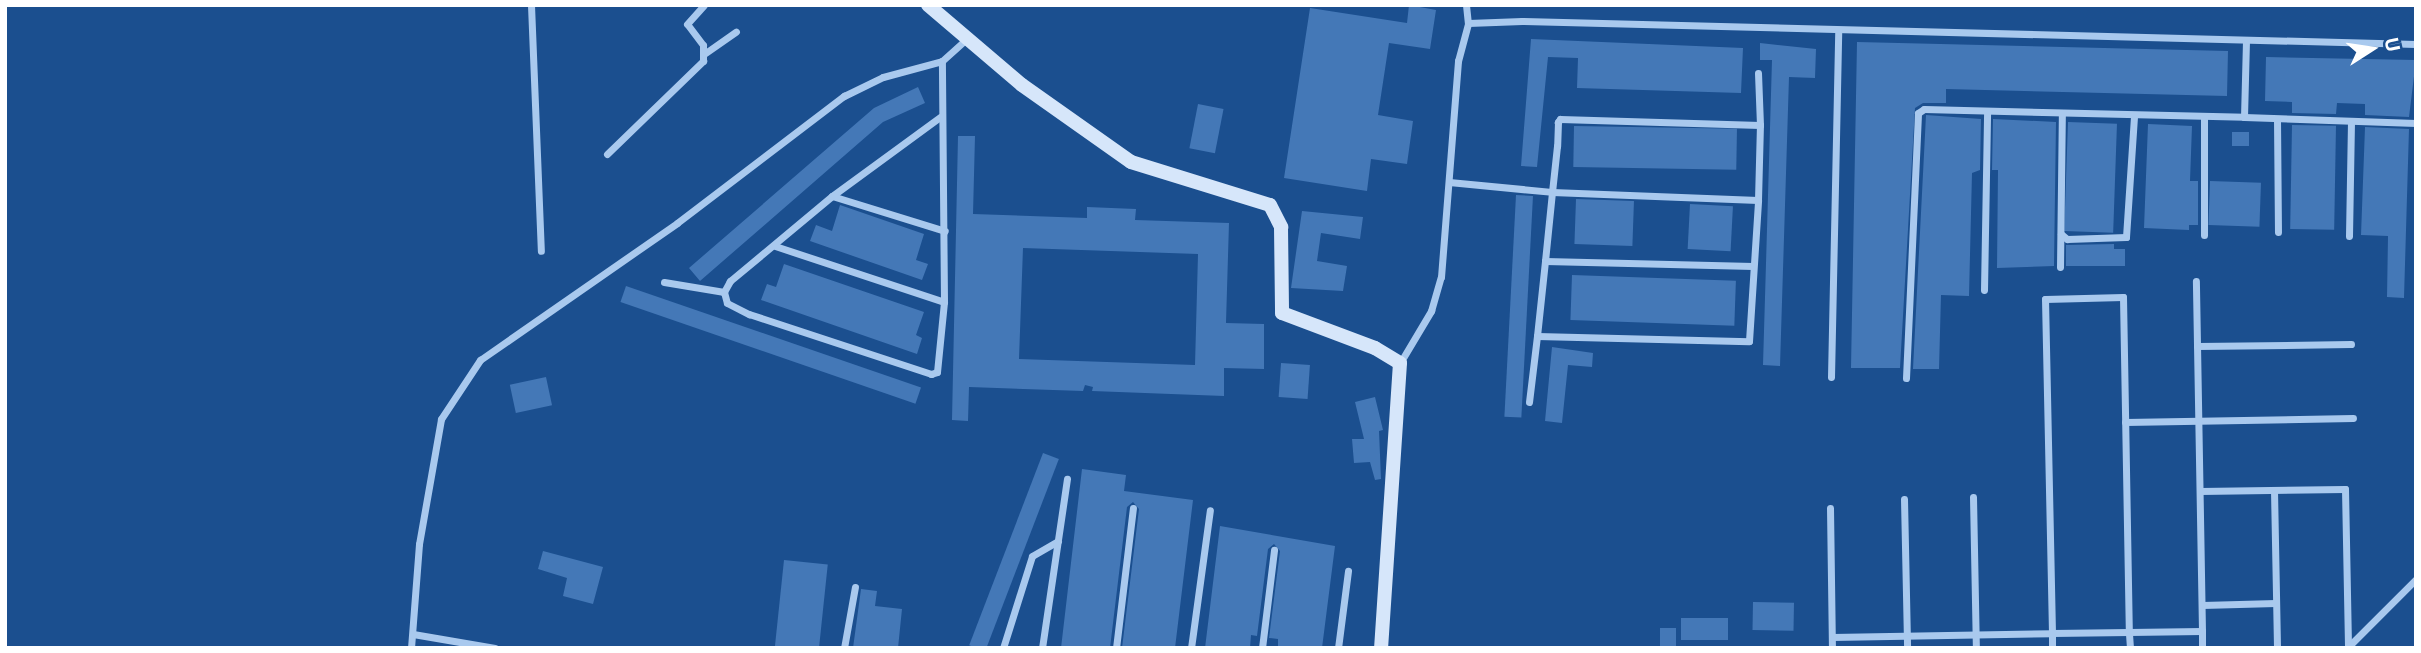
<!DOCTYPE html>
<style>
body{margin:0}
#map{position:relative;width:2421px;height:653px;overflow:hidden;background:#1b4f8f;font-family:"Noto Sans",sans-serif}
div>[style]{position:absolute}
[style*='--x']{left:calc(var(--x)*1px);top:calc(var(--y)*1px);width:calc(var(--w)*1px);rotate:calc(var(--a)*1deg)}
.building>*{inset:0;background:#4478b7;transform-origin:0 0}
.street>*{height:7px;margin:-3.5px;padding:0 3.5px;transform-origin:3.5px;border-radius:3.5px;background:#a9c9ee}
.secondary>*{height:14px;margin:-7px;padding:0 7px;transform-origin:7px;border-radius:7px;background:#d6e6fa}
span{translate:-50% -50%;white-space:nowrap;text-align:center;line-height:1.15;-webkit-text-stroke:5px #1b4f8f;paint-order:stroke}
.frame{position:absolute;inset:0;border:7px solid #fff;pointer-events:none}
.north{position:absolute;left:2337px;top:14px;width:70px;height:70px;-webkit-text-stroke:5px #1b4f8f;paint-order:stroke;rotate:78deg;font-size:19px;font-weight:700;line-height:28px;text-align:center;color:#fff}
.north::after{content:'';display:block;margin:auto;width:24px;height:32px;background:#fff;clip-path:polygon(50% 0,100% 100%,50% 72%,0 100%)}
</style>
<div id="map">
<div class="building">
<div style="clip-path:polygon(1409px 5px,1436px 10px,1430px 49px,1389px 43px,1378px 115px,1413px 121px,1407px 164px,1371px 159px,1367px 191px,1284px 178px,1310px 8px,1407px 23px)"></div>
<div style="clip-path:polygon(1531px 39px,1743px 48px,1741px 93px,1577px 88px,1578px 58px,1548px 57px,1537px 167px,1521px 166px)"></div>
<div style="clip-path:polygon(1857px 42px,2228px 51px,2227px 96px,1946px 89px,1946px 103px,1923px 103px,1915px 108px,1900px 368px,1851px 368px)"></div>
<div style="clip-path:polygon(1760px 43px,1816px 49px,1815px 78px,1789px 77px,1780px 366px,1763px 365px,1772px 60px,1760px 60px)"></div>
<div style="clip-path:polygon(2266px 57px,2416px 60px,2409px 117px,2365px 115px,2365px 104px,2337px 103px,2336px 114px,2292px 113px,2292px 102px,2265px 101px)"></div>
<div style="clip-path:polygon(918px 87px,925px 103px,883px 122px,700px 281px,689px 268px,874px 108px)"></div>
<div style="left:1198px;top:104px;width:26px;height:45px;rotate:11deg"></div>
<div style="clip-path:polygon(1926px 115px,1981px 119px,1980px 170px,1972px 173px,1969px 296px,1941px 295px,1939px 369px,1913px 369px)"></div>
<div style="clip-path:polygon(1993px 119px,2056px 122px,2054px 266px,1997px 268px,1998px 170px,1992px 170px)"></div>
<div style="left:2068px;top:122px;width:49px;height:109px;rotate:2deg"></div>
<div style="clip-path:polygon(2148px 124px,2192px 126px,2190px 181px,2198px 181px,2198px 225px,2189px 225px,2189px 230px,2144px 228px)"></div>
<div style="left:2292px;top:125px;width:44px;height:104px;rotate:1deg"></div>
<div style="left:1574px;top:126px;width:163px;height:41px;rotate:1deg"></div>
<div style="clip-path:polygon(2365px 127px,2409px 129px,2404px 298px,2387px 297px,2388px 236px,2361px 235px)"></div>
<div style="left:2232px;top:132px;width:17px;height:14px"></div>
<div style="clip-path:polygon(evenodd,958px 136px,975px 136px,973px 214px,1087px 218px,1087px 207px,1136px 209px,1135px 220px,1229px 223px,1226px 323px,1264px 324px,1264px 369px,1224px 368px,1224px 396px,1092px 391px,1093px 387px,1085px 385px,1083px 391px,969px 387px,968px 421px,952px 420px,958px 136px,1023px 248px,1198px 254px,1195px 365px,1019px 359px,1023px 248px)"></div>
<div style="left:2210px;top:181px;width:51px;height:44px;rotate:2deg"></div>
<div style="left:1516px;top:195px;width:17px;height:222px;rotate:3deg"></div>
<div style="left:1576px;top:199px;width:58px;height:45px;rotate:2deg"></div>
<div style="left:1690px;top:204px;width:43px;height:45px;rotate:3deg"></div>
<div style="clip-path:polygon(840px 205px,924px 234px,916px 260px,928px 264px,922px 280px,810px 241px,816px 225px,832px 231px)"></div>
<div style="clip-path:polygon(1302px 211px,1363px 217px,1360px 239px,1321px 233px,1317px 261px,1347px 266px,1343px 291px,1291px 288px)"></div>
<div style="clip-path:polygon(2114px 244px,2114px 249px,2125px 249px,2125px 266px,2066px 266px,2066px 245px)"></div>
<div style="clip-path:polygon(784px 264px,924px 312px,916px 335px,922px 338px,917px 354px,761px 300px,767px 284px,776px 287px)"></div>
<div style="left:1572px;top:275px;width:164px;height:45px;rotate:2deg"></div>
<div style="left:626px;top:286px;width:312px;height:17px;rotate:19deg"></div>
<div style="clip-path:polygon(1552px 347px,1593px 353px,1592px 367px,1568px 365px,1562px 423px,1545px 421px)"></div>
<div style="left:1281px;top:363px;width:29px;height:34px;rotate:4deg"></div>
<div style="left:546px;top:377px;width:29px;height:37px;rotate:78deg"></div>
<div style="clip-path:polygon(1375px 397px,1383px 430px,1379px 431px,1381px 479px,1375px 480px,1370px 462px,1354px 463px,1352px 439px,1364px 439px,1355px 402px)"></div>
<div style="left:1043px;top:453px;width:17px;height:206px;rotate:21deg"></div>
<div style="clip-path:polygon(1082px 469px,1126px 475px,1124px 491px,1193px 500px,1175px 648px,1122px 648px,1139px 509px,1133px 502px,1127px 507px,1110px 648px,1061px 648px)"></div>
<div style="clip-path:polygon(1220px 526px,1335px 546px,1322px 648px,1278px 648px,1278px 639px,1269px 638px,1280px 551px,1274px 544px,1268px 549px,1257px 636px,1251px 635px,1250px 648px,1205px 648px)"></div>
<div style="clip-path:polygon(543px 551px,603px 567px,593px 604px,563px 596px,567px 578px,538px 569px)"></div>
<div style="left:784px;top:560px;width:44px;height:89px;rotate:6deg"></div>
<div style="clip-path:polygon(861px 589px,877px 591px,875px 606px,902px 609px,898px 648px,853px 648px)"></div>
<div style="left:1753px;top:602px;width:41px;height:28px;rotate:1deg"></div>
<div style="left:1681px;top:618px;width:47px;height:22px"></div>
<div style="left:1660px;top:628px;width:16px;height:20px"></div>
</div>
<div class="street">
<div style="--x:531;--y:5;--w:246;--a:87.7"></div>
<div style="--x:1466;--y:5;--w:18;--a:84"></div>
<div style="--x:704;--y:54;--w:39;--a:-35"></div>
<div style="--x:1758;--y:73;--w:52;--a:87.8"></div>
<div style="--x:940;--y:117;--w:134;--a:143.8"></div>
<div style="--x:832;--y:196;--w:133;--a:140.2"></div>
<div style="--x:730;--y:281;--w:13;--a:119"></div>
<div style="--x:724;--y:292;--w:11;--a:75"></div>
<div style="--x:727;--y:303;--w:25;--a:27"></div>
<div style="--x:749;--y:314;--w:192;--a:18.2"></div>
<div style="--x:931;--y:374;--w:6;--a:-18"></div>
<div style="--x:937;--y:372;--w:70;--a:-84.3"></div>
<div style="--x:944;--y:302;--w:241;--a:-90.5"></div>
<div style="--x:2244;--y:117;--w:172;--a:2"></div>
<div style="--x:2277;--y:119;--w:113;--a:89.5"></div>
<div style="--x:607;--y:154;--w:134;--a:-44.1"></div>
<div style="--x:703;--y:61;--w:16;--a:-90"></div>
<div style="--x:703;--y:45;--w:26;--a:-127"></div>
<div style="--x:687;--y:24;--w:25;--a:-48"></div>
<div style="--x:1449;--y:182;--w:103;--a:5.5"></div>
<div style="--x:1552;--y:192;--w:206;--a:2.2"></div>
<div style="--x:1758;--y:200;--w:75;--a:-88.5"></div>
<div style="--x:1760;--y:125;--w:200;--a:-178.3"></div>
<div style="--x:1560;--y:119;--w:4;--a:124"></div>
<div style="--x:1558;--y:122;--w:24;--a:92"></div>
<div style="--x:1557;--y:146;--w:46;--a:96.2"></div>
<div style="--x:1552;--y:192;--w:69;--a:95.8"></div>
<div style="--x:1545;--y:261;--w:75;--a:96.1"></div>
<div style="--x:1537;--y:336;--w:212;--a:1.4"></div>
<div style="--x:1749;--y:341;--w:141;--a:-86.3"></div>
<div style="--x:832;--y:196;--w:118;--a:17.2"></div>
<div style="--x:2061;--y:234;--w:8;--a:40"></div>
<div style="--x:2067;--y:239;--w:59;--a:-1.9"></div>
<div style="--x:2126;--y:237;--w:122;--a:-86.2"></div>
<div style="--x:2204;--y:235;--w:119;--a:-90"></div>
<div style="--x:2349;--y:236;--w:115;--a:-89"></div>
<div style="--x:775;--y:246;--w:178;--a:18.3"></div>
<div style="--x:1545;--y:261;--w:208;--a:1.4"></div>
<div style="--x:2060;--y:267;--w:154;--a:-89.3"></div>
<div style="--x:664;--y:282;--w:61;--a:9.5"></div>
<div style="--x:1984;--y:290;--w:179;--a:-89"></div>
<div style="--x:2197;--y:346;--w:154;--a:-0.7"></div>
<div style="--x:1400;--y:363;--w:61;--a:-59.2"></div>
<div style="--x:1431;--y:311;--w:35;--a:-74"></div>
<div style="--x:1441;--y:277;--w:217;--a:-85.5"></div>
<div style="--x:1458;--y:61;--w:39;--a:-75"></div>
<div style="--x:1468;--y:23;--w:54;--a:-2.1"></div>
<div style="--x:1522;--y:21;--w:894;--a:1.47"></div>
<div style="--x:1831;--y:377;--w:346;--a:-88.8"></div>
<div style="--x:1906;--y:378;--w:265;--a:-87.4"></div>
<div style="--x:1918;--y:113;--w:7;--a:-34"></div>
<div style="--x:1924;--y:109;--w:320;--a:1.4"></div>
<div style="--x:2244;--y:117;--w:77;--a:-88.5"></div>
<div style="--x:1529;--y:402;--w:66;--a:-83.1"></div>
<div style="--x:2125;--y:422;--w:228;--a:-1"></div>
<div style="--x:2274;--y:490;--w:158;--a:88.9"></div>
<div style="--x:2200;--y:491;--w:145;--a:-0.8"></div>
<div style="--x:2345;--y:489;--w:159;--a:88.9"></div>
<div style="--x:1973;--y:497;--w:151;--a:88.9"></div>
<div style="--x:1904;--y:499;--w:149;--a:88.8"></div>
<div style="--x:1830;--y:508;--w:140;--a:89.2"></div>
<div style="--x:2202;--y:605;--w:74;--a:-1.5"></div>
<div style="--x:2202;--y:631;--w:17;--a:90"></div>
<div style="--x:413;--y:634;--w:83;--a:9.7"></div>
<div style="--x:1832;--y:637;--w:220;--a:-1"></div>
<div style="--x:2052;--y:633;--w:15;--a:90"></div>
<div style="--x:2348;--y:647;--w:96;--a:-45"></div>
<div style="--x:411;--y:648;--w:104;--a:-85.6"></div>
<div style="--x:419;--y:544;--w:127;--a:-80"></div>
<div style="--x:441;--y:419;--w:71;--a:-56.5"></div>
<div style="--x:480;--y:360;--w:240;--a:-34.8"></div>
<div style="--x:677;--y:223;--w:210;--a:-37.3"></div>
<div style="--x:844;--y:96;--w:43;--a:-26"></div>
<div style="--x:883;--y:77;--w:61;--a:-15.2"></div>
<div style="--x:942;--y:61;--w:31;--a:-42"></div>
<div style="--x:844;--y:648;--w:62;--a:-79.8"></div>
<div style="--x:1003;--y:648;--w:96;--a:-72.5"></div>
<div style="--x:1032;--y:556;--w:30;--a:-30"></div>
<div style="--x:1042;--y:648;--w:171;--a:-81.6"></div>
<div style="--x:1116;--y:648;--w:141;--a:-83.1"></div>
<div style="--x:1191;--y:648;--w:139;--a:-82.2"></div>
<div style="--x:1262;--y:648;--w:99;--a:-83"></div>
<div style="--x:1338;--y:648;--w:78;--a:-82.6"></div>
<div style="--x:2130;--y:648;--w:16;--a:-94"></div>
<div style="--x:2129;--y:632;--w:77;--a:179.3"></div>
<div style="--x:2052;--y:633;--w:334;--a:-91.2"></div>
<div style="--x:2045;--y:299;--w:78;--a:-1.5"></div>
<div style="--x:2123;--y:297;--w:335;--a:89"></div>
<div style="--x:2129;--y:632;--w:73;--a:-0.8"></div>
<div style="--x:2202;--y:631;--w:350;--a:-91"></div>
</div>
<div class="secondary">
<div style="--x:928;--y:5;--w:123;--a:40.4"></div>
<div style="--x:1022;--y:85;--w:133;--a:35.2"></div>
<div style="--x:1131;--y:162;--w:145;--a:17.2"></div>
<div style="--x:1270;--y:205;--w:25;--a:63"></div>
<div style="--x:1281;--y:227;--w:86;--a:89.3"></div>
<div style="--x:1282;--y:313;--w:99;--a:20.6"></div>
<div style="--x:1375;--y:348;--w:29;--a:31"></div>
<div style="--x:1400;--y:363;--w:286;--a:93.8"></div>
</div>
<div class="frame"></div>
<div class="north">U</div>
</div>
